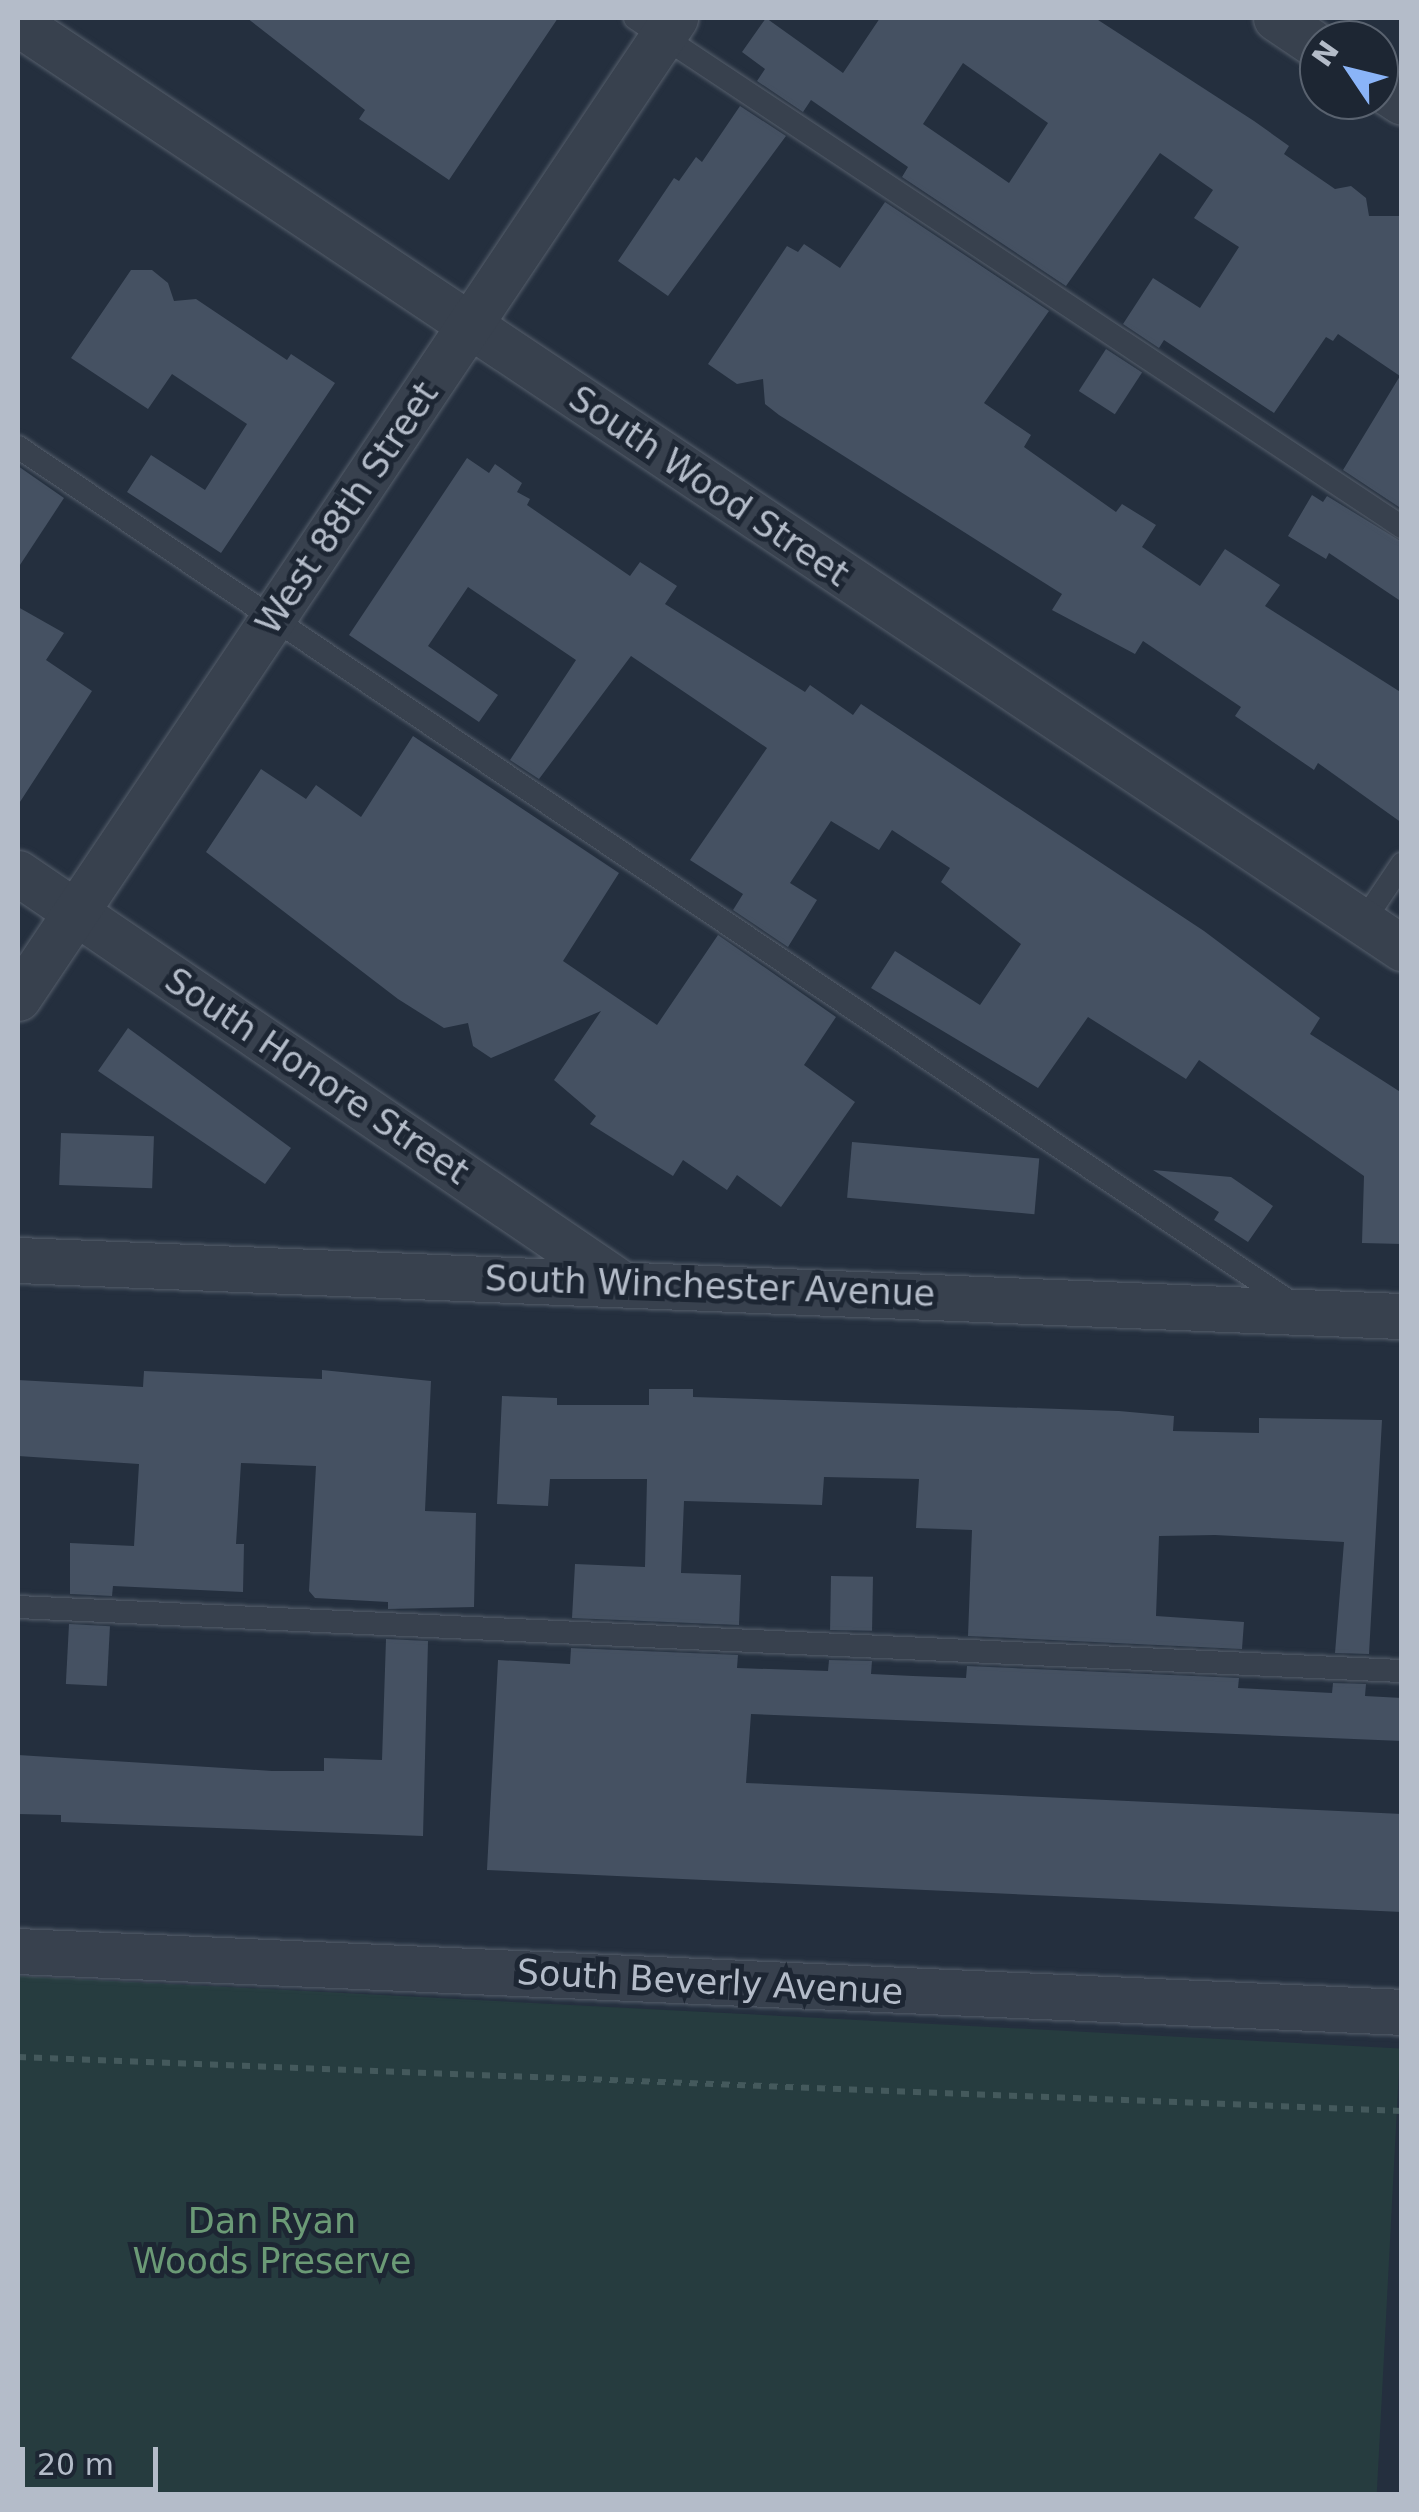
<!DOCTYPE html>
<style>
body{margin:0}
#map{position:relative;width:1419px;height:2512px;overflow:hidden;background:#242f3e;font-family:"DejaVu Sans",sans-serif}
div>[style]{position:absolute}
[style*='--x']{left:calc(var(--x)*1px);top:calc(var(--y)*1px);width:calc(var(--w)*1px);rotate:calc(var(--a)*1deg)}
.green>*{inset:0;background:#263c3f;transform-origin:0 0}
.building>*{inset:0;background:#455162;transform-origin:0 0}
.path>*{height:6px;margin-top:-3px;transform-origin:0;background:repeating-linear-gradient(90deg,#44595c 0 8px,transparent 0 16px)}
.roads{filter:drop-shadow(0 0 2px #565f6c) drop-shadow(0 0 2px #565f6c)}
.lane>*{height:22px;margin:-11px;padding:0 11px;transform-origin:11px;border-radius:11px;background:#38414e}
.street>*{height:45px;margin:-22.5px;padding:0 22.5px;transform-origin:22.5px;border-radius:22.5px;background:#38414e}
span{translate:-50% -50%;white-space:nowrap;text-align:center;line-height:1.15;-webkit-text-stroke:10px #1d2633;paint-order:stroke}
.street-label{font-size:35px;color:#b4bcc9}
.park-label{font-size:35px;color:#6b9a76}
.frame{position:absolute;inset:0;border:20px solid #b4bcc9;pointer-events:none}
.north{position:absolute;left:1299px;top:20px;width:100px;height:100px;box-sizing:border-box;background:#1d2633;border:2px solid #59626f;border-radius:50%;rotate:305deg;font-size:28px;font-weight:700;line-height:40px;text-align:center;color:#b4bcc9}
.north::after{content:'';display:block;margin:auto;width:35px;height:45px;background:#8ab4f8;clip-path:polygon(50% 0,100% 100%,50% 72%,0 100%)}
.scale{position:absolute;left:20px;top:2447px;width:138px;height:45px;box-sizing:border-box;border:5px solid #b4bcc9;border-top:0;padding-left:12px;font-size:30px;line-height:35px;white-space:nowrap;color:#b4bcc9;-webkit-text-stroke:8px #1d2633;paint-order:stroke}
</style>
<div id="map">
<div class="green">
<div style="left:18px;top:1976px;width:1384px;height:518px;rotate:3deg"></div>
</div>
<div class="building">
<div style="clip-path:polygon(247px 18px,558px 18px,449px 180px,359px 119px,365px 110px)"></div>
<div style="clip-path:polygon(evenodd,766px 18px,843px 73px,880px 18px,1095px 18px,1254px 121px,1289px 146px,1284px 154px,1335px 189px,1351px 186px,1366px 198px,1369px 216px,1402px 216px,1402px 509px,1343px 470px,1400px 376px,1338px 334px,1333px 341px,1326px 337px,1274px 413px,1164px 340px,1159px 348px,1123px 324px,1153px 278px,1200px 308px,1239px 247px,1194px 218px,1213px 190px,1160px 153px,1066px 286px,902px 177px,908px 167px,811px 100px,803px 112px,757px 81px,765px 69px,742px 52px,766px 18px,963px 63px,1048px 123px,1009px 183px,923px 124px,963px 63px)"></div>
<div style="clip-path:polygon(740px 106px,786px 136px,668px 296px,618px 261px,674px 178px,679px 181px,696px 157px,702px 162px)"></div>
<div style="clip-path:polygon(885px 202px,1049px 311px,984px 403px,1031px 435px,1024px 447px,1116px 512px,1122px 504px,1156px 525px,1142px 547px,1200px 586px,1225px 549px,1280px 585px,1265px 606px,1402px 693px,1402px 823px,1318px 763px,1314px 770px,1235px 716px,1241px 707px,1143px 641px,1135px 654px,1052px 610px,1062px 594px,779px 415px,765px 404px,763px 379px,737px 384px,708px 364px,787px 246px,798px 252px,804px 244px,840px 268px)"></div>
<div style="clip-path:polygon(131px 270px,152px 270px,168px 283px,174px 301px,196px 299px,287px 360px,291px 354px,335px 383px,221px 553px,127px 492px,151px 455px,205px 490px,247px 424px,172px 374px,148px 409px,71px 358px)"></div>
<div style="left:1106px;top:349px;width:43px;height:50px;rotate:33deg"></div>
<div style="clip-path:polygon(467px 458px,489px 473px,495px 464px,522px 483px,517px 492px,530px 499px,527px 505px,630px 576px,640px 562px,677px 586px,665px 604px,805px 692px,810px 685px,853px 715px,861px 704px,1204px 931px,1320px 1018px,1310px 1034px,1402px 1093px,1402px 1244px,1362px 1243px,1364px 1176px,1199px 1060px,1186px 1079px,1088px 1017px,1038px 1088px,871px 988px,895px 951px,980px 1005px,1021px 944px,941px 882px,950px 868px,892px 830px,879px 850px,831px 821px,790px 883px,817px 900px,788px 947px,733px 910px,743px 894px,690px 860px,767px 748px,631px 656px,539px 779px,510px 760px,576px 660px,468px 587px,428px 646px,498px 695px,479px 722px,349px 635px)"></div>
<div style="clip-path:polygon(18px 466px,64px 498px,18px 568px)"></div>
<div style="clip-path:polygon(1312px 495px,1323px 502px,1327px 496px,1402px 542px,1402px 602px,1329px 553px,1326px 559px,1288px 536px)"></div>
<div style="clip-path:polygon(18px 607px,64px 633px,46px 660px,92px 691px,18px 805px)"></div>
<div style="clip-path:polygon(413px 736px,619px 873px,563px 961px,657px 1025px,718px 935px,836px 1017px,804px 1065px,855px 1102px,781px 1207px,737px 1175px,727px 1190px,683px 1160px,673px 1176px,590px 1124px,596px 1116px,554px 1080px,601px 1011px,491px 1058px,473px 1046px,468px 1023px,444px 1028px,398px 999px,206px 852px,261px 769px,306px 799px,316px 785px,361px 817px)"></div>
<div style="clip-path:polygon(128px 1028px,291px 1148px,265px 1184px,98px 1071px)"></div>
<div style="left:61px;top:1133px;width:93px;height:52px;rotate:2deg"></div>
<div style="left:852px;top:1142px;width:188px;height:56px;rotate:5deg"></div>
<div style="clip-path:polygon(1153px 1170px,1231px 1177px,1273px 1206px,1248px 1242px,1214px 1220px,1219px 1212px)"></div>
<div style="clip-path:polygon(322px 1370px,431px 1381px,425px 1511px,476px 1513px,474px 1607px,388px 1609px,388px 1602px,315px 1598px,309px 1591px,316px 1466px,241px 1463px,236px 1544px,244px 1544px,243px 1592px,113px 1586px,112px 1596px,70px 1594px,70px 1543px,134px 1546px,139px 1464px,18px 1456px,18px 1380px,143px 1387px,144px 1371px,322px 1379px)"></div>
<div style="clip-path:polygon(649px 1389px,693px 1389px,693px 1397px,1119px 1411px,1174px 1416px,1173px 1431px,1259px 1433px,1259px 1418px,1382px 1420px,1369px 1654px,1335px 1653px,1344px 1542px,1215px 1535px,1159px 1536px,1156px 1616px,1244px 1622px,1242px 1649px,968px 1636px,972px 1530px,916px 1528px,919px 1479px,824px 1477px,822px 1505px,684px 1501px,681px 1573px,741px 1575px,739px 1625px,572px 1618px,575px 1564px,645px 1567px,647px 1479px,550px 1479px,548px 1506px,497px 1504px,502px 1396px,557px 1398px,557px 1405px,649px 1405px)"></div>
<div style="left:831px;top:1576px;width:42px;height:54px;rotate:1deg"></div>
<div style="left:69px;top:1624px;width:41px;height:60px;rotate:3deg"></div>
<div style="clip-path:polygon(386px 1639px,428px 1641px,423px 1836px,61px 1822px,61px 1815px,18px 1814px,18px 1755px,272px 1771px,324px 1771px,324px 1758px,382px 1760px)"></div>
<div style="clip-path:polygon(571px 1648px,738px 1655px,737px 1668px,828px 1671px,829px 1660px,872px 1661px,871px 1674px,913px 1676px,966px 1678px,967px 1666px,1239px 1678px,1238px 1688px,1332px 1693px,1333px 1683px,1366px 1684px,1365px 1696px,1402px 1698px,1402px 1741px,751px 1714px,746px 1783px,1402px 1814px,1402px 1912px,487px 1870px,498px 1660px,570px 1664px)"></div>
</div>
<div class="path">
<div style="--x:18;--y:2057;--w:1385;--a:2.23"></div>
</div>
<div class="roads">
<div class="lane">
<div style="--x:635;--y:18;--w:921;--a:33.57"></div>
<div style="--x:18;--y:447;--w:1540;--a:33.91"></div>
<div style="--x:1363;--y:922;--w:70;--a:-56.1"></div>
<div style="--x:18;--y:1607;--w:1385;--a:2.65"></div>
</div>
<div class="street">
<div style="--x:1276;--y:18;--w:52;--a:34"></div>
<div style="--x:18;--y:23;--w:1665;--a:33.76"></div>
<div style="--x:1379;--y:87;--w:27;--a:33"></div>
<div style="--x:18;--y:873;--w:723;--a:34.24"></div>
<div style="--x:18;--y:998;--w:1180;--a:-56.16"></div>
<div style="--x:18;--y:1260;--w:1385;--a:2.32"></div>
<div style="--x:18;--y:1951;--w:1385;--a:2.52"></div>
</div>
</div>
<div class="street-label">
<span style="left:709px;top:486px;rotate:34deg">South Wood Street</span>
<span style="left:347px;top:508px;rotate:-56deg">West 88th Street</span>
<span style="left:317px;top:1076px;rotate:34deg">South Honore Street</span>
<span style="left:710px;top:1286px;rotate:2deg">South Winchester Avenue</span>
<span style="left:710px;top:1982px;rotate:3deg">South Beverly Avenue</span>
</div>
<div class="park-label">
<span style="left:272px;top:2241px">Dan Ryan<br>Woods Preserve</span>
</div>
<div class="frame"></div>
<div class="north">N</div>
<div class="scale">20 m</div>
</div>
